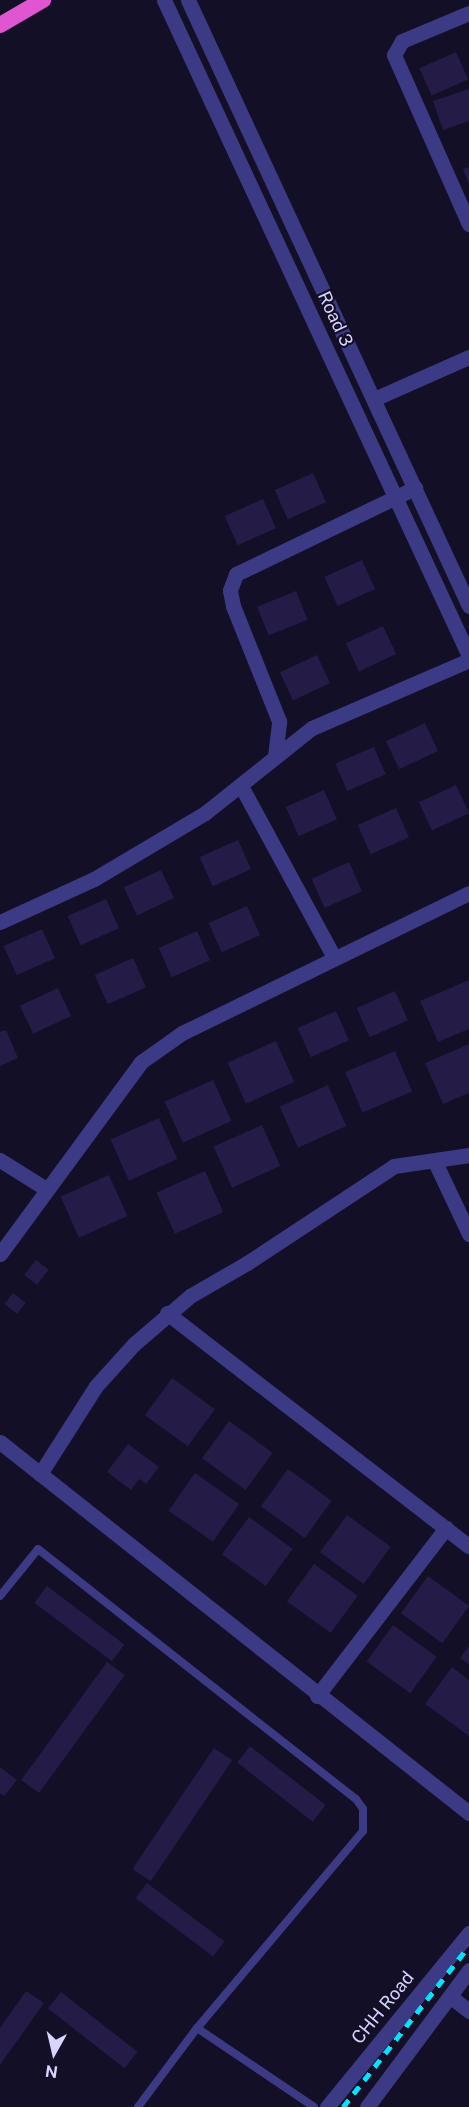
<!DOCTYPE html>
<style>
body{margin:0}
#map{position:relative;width:469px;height:2107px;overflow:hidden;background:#130f26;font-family:"Public Sans",sans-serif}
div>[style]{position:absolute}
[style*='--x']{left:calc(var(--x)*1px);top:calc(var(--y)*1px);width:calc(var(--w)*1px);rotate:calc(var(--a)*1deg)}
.building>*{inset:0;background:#241b47;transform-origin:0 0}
.service>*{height:8px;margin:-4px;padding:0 4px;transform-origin:4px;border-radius:4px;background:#3d3a85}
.minor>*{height:15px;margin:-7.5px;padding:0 7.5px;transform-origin:7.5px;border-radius:7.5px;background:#3d3a85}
.tertiary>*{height:15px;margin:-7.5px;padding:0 7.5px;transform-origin:7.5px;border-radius:7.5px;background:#3d3a85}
.trunk>*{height:16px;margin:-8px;padding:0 8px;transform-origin:8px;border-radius:8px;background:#e055d1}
.rail>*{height:4.5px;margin-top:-2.25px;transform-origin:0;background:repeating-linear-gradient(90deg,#00e5ff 0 9px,transparent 0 17px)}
span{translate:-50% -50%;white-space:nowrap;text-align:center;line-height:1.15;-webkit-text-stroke:4.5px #130f26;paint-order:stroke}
.street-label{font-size:18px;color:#d9d4ff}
.north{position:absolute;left:24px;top:2023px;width:60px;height:60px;-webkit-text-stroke:4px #130f26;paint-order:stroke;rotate:188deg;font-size:16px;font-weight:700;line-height:24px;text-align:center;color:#d9d4ff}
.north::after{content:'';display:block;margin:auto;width:21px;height:27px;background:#d9d4ff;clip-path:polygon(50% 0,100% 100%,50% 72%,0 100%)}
</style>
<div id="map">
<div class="building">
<div style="left:456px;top:52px;width:30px;height:40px;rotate:66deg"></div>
<div style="clip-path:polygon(469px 89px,469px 121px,443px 130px,433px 101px)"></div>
<div style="clip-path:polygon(469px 167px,469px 185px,463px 169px)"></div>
<div style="left:313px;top:473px;width:32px;height:42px;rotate:66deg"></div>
<div style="left:263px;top:499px;width:32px;height:42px;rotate:66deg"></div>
<div style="left:362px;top:560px;width:32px;height:41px;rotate:66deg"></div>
<div style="left:296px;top:591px;width:31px;height:42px;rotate:68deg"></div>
<div style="left:383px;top:626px;width:31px;height:41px;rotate:65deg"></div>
<div style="left:317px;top:655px;width:31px;height:41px;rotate:65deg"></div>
<div style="left:425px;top:723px;width:31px;height:43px;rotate:65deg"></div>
<div style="left:374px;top:747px;width:30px;height:42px;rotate:67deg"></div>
<div style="left:456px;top:785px;width:31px;height:41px;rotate:65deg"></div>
<div style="left:324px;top:790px;width:32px;height:42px;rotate:66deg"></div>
<div style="left:396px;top:808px;width:32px;height:42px;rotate:66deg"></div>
<div style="left:238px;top:840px;width:32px;height:42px;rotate:66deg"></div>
<div style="left:349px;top:862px;width:32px;height:41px;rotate:66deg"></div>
<div style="left:161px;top:870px;width:31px;height:41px;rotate:65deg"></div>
<div style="left:106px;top:899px;width:32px;height:42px;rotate:66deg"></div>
<div style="left:247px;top:906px;width:32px;height:42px;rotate:66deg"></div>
<div style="left:42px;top:929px;width:32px;height:42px;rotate:66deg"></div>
<div style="left:197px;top:931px;width:32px;height:42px;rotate:66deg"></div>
<div style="left:133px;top:958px;width:32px;height:42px;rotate:66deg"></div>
<div style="clip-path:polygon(469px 980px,469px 1029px,438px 1042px,420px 1001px)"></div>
<div style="left:58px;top:988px;width:31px;height:42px;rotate:65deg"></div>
<div style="left:395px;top:991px;width:32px;height:42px;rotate:66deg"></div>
<div style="left:336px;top:1011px;width:32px;height:42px;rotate:66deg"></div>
<div style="clip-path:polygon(6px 1030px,18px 1058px,0 1066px,0 1032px)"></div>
<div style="left:276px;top:1041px;width:45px;height:53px;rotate:66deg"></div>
<div style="clip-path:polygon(469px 1044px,469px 1093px,443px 1104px,425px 1063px)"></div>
<div style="left:395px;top:1051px;width:44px;height:54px;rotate:67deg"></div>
<div style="left:213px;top:1080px;width:45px;height:53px;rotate:66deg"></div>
<div style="left:328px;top:1085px;width:45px;height:53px;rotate:66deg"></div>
<div style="left:159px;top:1118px;width:45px;height:53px;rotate:66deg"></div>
<div style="left:262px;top:1125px;width:45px;height:53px;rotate:66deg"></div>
<div style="left:205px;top:1171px;width:45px;height:53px;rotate:66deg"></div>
<div style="left:109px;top:1175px;width:45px;height:53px;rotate:66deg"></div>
<div style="left:36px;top:1260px;width:16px;height:19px;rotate:38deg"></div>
<div style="left:13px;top:1293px;width:16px;height:14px;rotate:38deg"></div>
<div style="left:172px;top:1378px;width:53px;height:46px;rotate:36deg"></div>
<div style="left:229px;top:1421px;width:54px;height:46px;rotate:36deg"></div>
<div style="clip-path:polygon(128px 1444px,159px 1467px,146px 1484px,139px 1479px,131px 1490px,107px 1472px)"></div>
<div style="left:288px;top:1469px;width:54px;height:46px;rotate:36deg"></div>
<div style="left:195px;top:1473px;width:54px;height:46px;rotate:35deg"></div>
<div style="left:347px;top:1515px;width:54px;height:46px;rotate:36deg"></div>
<div style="left:249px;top:1517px;width:54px;height:46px;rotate:36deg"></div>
<div style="left:314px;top:1564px;width:54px;height:46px;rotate:36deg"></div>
<div style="left:428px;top:1576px;width:51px;height:46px;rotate:36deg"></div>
<div style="left:47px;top:1586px;width:97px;height:21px;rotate:37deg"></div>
<div style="left:393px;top:1625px;width:54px;height:45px;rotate:36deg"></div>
<div style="clip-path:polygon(469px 1646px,469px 1664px,460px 1658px)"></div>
<div style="left:107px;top:1662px;width:22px;height:146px;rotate:36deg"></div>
<div style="clip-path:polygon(452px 1667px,469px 1680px,469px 1736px,425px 1704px)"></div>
<div style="left:250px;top:1746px;width:96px;height:21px;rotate:38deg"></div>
<div style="left:214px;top:1748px;width:22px;height:146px;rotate:34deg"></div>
<div style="clip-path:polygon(0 1767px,17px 1780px,4px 1796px,0 1793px)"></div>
<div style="left:147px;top:1883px;width:97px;height:19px;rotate:37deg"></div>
<div style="clip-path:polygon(26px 1991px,44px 2003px,0 2065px,0 2028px)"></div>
<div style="left:61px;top:1992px;width:97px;height:21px;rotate:38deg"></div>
</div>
<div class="service">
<div style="--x:0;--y:1596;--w:60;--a:-51"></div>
<div style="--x:38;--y:1549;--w:405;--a:38.2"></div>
<div style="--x:356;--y:1799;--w:12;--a:55"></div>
<div style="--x:363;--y:1809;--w:22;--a:90"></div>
<div style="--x:363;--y:1831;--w:258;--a:130.1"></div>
<div style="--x:197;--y:2028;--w:99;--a:126.8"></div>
<div style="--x:197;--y:2028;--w:141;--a:34"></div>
</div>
<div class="minor">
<div style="--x:469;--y:13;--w:73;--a:157.3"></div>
<div style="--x:402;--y:41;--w:16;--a:120"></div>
<div style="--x:394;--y:55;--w:185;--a:66.1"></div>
<div style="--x:374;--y:399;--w:104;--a:-23.9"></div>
<div style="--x:275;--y:756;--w:35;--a:-83"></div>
<div style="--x:279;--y:721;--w:124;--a:-111.8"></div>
<div style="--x:233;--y:606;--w:16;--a:-101"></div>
<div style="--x:230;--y:590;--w:17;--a:-69"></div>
<div style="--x:236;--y:574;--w:199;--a:-25.7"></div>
<div style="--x:241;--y:786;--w:195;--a:61.5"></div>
<div style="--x:0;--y:922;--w:103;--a:-24.6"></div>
<div style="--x:94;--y:879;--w:129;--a:-30.7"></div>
<div style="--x:205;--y:813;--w:137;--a:-38.5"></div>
<div style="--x:312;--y:728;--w:171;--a:-23.4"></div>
<div style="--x:0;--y:1160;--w:54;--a:32.2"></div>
<div style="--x:435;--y:1162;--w:80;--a:64.7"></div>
<div style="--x:0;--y:1254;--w:238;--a:-53.7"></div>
<div style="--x:141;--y:1062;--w:50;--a:-35.3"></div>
<div style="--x:182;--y:1033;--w:319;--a:-26"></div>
<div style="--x:167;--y:1313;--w:381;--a:37.7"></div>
<div style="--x:0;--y:1442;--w:598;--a:38.35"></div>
<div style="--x:40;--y:1474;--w:104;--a:-57.5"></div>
<div style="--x:96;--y:1386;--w:57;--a:-47.9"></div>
<div style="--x:134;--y:1344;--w:74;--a:-40.6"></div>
<div style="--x:190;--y:1296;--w:66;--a:-30.1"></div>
<div style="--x:247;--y:1263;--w:176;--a:-33.4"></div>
<div style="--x:394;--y:1166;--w:76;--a:-8.3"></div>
<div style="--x:317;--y:1696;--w:212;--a:-52.5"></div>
<div style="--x:451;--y:1997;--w:23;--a:38"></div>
</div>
<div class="tertiary">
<div style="--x:164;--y:0;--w:723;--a:65.06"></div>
<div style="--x:188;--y:0;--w:668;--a:65.12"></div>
<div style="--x:327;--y:2107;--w:225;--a:-50.8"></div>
<div style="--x:367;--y:2107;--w:171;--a:-53.3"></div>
</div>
<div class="trunk">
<div style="--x:0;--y:25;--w:50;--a:-30.2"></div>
</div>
<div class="rail">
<div style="--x:343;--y:2107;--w:204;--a:-52"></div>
</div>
<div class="street-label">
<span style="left:335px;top:319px;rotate:65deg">Road 3</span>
<span style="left:383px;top:2008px;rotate:-51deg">CHH Road</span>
</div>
<div class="north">N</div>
</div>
